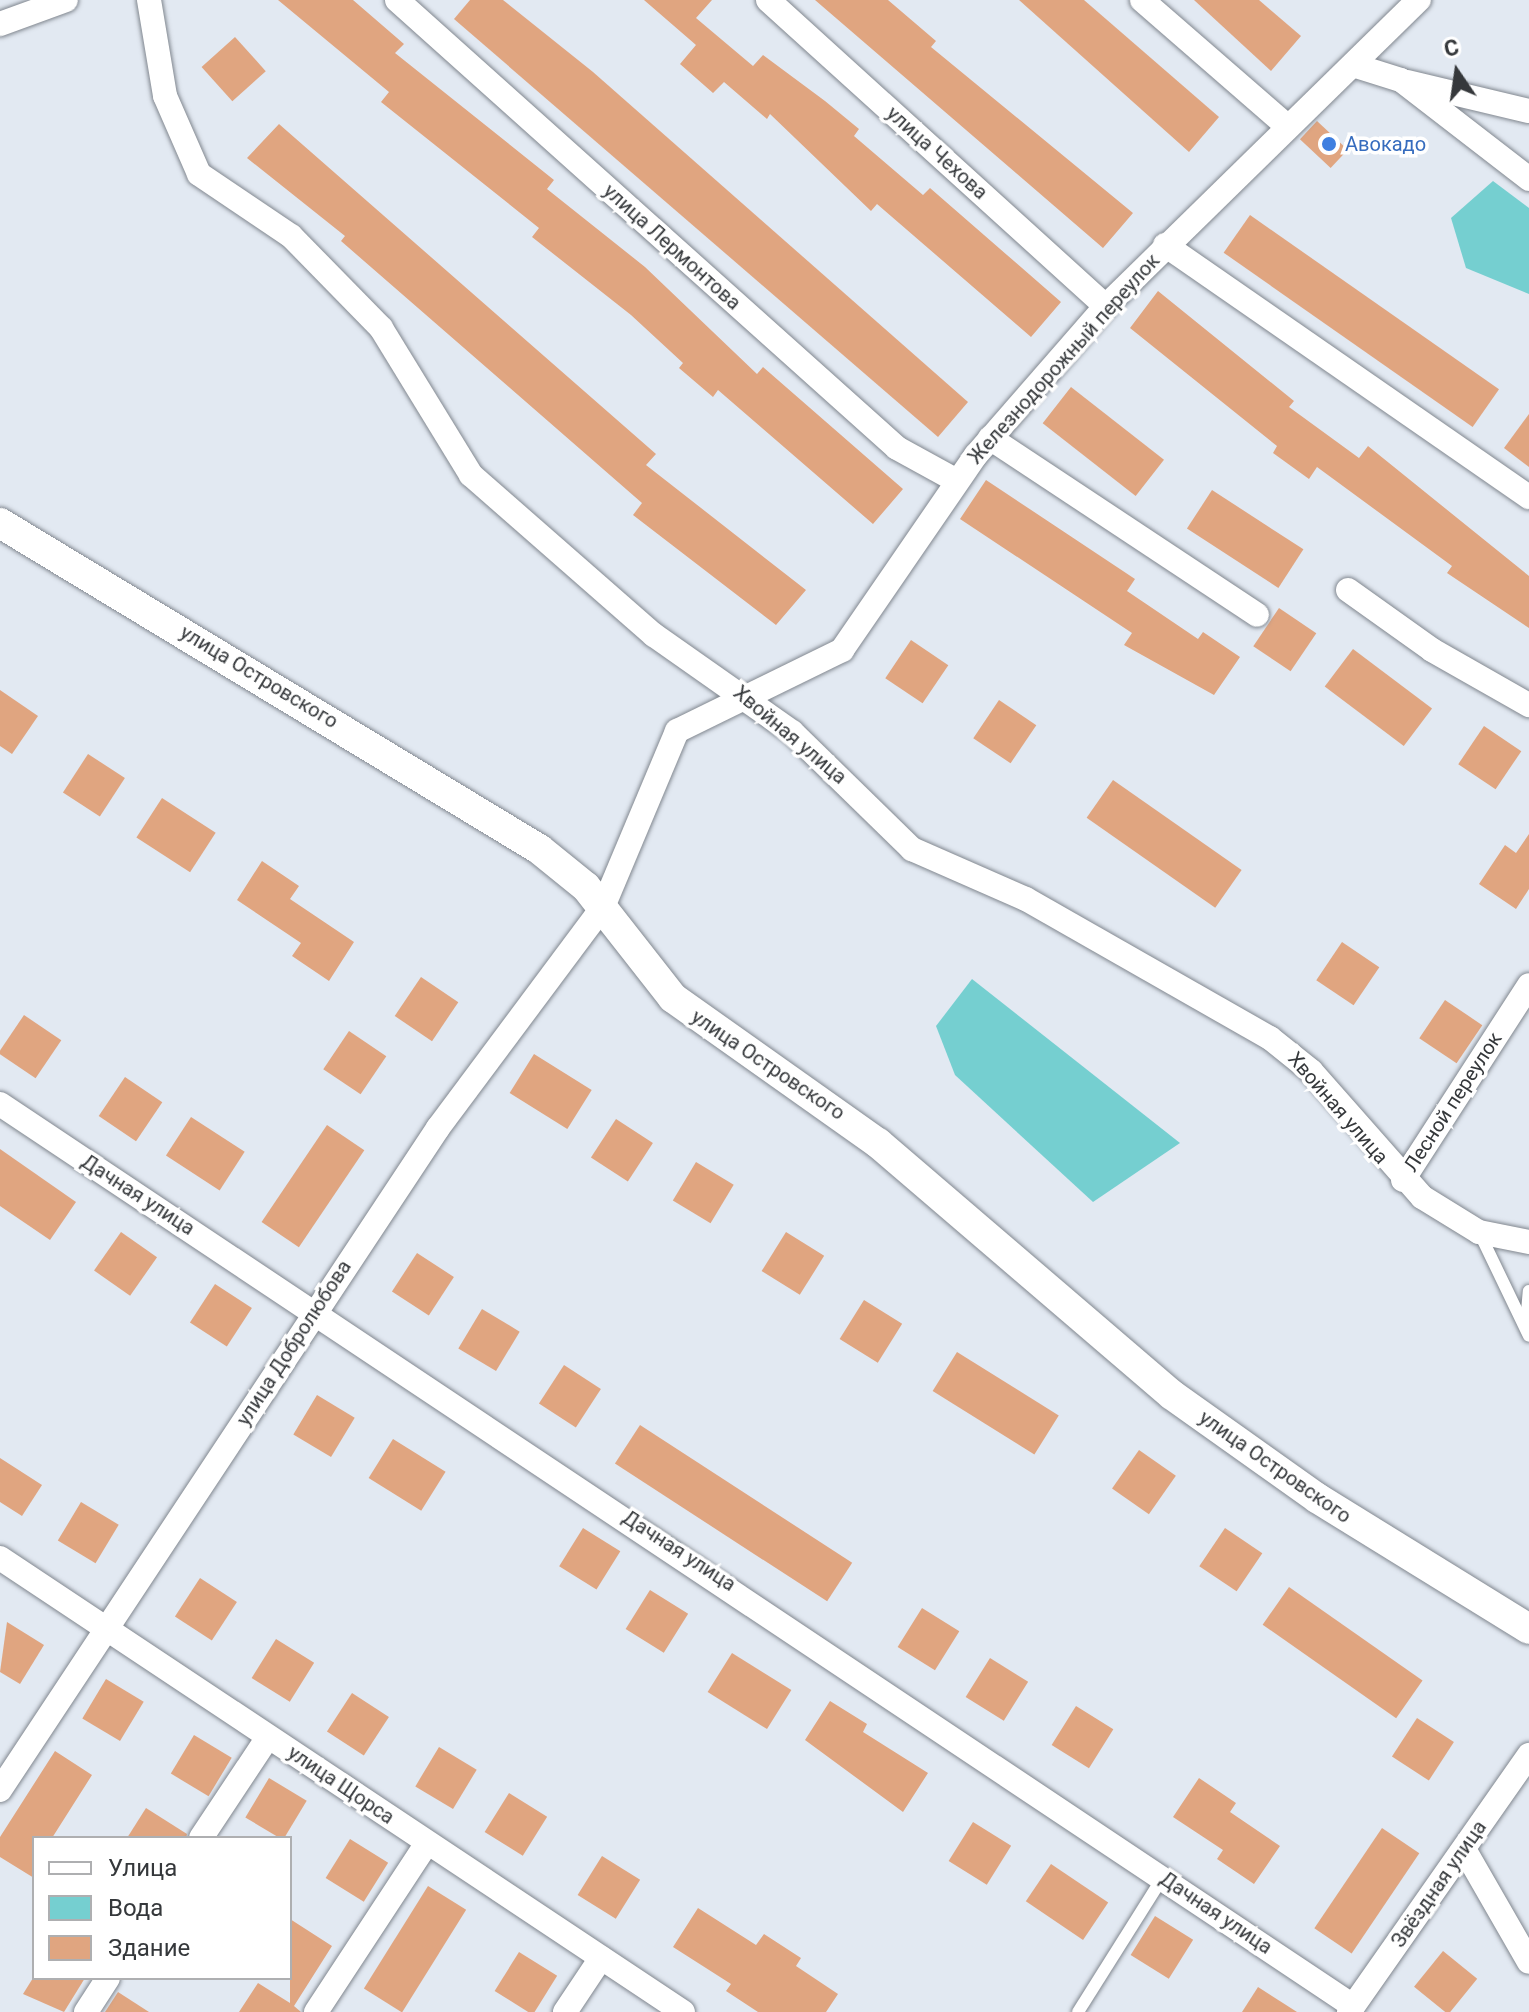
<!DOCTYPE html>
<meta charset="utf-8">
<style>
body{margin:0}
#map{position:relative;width:1529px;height:2012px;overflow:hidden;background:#e2e9f2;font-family:Roboto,sans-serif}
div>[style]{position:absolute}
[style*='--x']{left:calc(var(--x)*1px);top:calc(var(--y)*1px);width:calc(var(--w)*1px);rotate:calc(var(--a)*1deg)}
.water>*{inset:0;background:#75cfd0}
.building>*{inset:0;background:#e0a580;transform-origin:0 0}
.roads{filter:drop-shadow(0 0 2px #81878f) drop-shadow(0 0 2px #81878f)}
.service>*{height:12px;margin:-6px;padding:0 6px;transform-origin:6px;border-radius:6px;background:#fff}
.minor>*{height:24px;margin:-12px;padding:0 12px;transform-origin:12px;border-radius:12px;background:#fff}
.tertiary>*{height:30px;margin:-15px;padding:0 15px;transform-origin:15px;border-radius:15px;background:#fff}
.dots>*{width:22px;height:22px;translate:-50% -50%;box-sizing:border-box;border:4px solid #fff;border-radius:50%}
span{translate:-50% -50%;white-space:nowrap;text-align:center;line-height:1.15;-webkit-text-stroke:7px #fff;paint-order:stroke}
.shop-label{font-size:20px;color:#366cbe}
.left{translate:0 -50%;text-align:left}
.street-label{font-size:20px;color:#35383b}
.legend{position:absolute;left:32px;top:1836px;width:260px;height:144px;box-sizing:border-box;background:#fff;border:2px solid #aeafb1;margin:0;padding:10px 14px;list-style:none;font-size:24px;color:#35383b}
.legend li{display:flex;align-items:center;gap:16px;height:40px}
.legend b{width:40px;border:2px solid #aeafb1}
.north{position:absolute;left:1417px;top:32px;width:80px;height:80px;-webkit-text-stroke:6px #fff;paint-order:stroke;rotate:347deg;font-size:22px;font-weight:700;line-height:32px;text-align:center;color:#35383b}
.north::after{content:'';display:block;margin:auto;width:28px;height:36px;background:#35383b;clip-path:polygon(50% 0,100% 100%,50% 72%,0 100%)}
</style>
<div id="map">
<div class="water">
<div style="clip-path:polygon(1493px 181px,1529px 208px,1529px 294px,1466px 268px,1451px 218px)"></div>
<div style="clip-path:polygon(972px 979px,1180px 1143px,1093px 1202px,955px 1075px,936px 1026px)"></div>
</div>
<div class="building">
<div style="clip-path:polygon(278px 0,353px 0,404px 44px,395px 53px,554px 180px,547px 189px,645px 267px,757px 374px,763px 367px,903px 489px,873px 524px,718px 390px,713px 397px,679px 368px,683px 363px,631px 315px,532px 237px,539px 228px,381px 102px,389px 92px)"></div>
<div style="clip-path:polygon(470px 0,503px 0,593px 72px,968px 402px,938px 437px,454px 19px)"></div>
<div style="clip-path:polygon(644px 0,712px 0,696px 18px,753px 66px,763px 55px,825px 101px,859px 129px,854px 136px,923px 195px,930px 188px,1061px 302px,1031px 337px,877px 204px,871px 211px,770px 114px,767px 119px,724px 82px,713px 93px,680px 64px,696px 45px)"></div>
<div style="clip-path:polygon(815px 0,888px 0,936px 41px,931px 47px,1133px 213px,1103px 248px)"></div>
<div style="clip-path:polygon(1019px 0,1084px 0,1219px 117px,1189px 152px)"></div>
<div style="clip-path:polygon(1194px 0,1259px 0,1301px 36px,1271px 71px)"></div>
<div style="left:235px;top:37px;width:46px;height:45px;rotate:48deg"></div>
<div style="left:1317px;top:121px;width:42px;height:25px;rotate:43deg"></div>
<div style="clip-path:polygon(279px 124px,656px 454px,646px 465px,806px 590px,776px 625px,633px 515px,642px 503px,341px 241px,345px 236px,247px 158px)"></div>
<div style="left:1250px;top:215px;width:304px;height:46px;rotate:35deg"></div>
<div style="clip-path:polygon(1158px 291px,1294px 401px,1289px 407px,1359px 458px,1368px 446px,1529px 576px,1529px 628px,1447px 573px,1452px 566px,1317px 467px,1309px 479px,1273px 453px,1277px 446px,1130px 328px)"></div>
<div style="left:1071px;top:387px;width:118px;height:46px;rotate:38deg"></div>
<div style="clip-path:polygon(1529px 414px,1529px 467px,1504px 448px)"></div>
<div style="clip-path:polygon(986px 480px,1135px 579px,1127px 591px,1198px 639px,1203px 632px,1240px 657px,1214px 695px,1124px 645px,1132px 633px,960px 519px)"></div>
<div style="left:1212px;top:490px;width:109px;height:46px;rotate:33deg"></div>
<div style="left:1279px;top:608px;width:45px;height:46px;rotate:34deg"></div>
<div style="left:911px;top:640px;width:45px;height:46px;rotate:34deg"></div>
<div style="left:1353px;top:649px;width:99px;height:47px;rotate:37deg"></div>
<div style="clip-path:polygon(0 690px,38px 716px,12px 754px,0 746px)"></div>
<div style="left:999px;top:700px;width:45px;height:46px;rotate:34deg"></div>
<div style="left:1484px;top:726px;width:45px;height:46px;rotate:34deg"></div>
<div style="left:88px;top:754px;width:44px;height:46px;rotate:33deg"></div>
<div style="left:1113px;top:780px;width:157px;height:46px;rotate:35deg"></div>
<div style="left:162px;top:798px;width:64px;height:47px;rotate:33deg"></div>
<div style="clip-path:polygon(1529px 834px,1529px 889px,1516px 909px,1479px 884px,1505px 845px,1516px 853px)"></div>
<div style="clip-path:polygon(262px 861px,299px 886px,290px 899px,354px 942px,329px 981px,292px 956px,301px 943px,237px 900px)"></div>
<div style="left:1342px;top:942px;width:45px;height:46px;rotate:34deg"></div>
<div style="left:421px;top:977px;width:45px;height:47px;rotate:34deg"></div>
<div style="left:1445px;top:1000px;width:45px;height:46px;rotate:34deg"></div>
<div style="left:24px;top:1015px;width:45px;height:46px;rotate:34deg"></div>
<div style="left:349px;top:1031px;width:45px;height:46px;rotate:34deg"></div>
<div style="left:534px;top:1054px;width:68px;height:46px;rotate:32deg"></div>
<div style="left:125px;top:1077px;width:45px;height:47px;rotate:34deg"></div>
<div style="left:191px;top:1117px;width:64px;height:46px;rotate:33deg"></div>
<div style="left:616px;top:1119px;width:44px;height:46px;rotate:33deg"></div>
<div style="left:327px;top:1125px;width:45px;height:117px;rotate:34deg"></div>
<div style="clip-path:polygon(0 1149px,76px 1202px,50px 1240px,0 1206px)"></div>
<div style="left:696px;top:1162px;width:44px;height:45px;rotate:31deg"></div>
<div style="left:121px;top:1232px;width:44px;height:47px;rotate:35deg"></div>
<div style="left:786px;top:1232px;width:45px;height:46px;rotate:32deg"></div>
<div style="left:417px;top:1253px;width:44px;height:46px;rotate:33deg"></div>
<div style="left:215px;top:1284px;width:44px;height:46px;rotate:33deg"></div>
<div style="left:864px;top:1300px;width:45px;height:46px;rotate:32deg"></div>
<div style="left:482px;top:1309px;width:44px;height:46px;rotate:31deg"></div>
<div style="left:957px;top:1352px;width:120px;height:46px;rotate:32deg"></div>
<div style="left:564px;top:1365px;width:44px;height:46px;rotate:33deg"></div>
<div style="left:317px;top:1395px;width:44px;height:46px;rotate:31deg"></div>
<div style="left:640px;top:1425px;width:253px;height:46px;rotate:33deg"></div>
<div style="left:393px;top:1439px;width:62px;height:46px;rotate:32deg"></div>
<div style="left:1139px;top:1450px;width:45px;height:47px;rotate:35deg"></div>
<div style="clip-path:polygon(0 1458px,42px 1485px,22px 1516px,0 1502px)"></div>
<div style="left:81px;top:1502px;width:44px;height:45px;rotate:31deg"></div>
<div style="left:583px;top:1528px;width:44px;height:45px;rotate:32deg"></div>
<div style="left:1225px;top:1528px;width:45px;height:46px;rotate:34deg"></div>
<div style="left:200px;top:1578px;width:44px;height:46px;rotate:33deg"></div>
<div style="left:1289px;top:1587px;width:163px;height:46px;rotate:35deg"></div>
<div style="left:650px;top:1590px;width:45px;height:46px;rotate:32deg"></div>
<div style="left:922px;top:1608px;width:44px;height:46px;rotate:32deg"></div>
<div style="clip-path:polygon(7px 1622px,44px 1645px,20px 1684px,0 1672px)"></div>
<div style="left:276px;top:1639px;width:45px;height:46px;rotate:32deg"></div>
<div style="left:732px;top:1653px;width:70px;height:46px;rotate:32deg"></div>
<div style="left:990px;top:1658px;width:45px;height:46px;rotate:32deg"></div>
<div style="left:106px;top:1679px;width:44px;height:46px;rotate:31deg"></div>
<div style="left:352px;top:1693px;width:44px;height:46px;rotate:33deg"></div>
<div style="clip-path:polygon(830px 1701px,867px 1724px,863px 1732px,928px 1773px,903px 1812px,805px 1740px)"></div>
<div style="left:1076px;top:1706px;width:44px;height:46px;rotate:32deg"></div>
<div style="left:1417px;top:1718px;width:44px;height:46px;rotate:33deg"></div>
<div style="left:194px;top:1735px;width:44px;height:45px;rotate:31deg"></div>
<div style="left:439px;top:1747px;width:44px;height:46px;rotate:31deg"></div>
<div style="clip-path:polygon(55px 1751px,92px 1775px,52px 1838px,34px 1838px,34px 1878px,0 1857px,0 1837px)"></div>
<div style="left:269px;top:1778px;width:44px;height:46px;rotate:31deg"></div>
<div style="clip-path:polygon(1199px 1778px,1236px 1803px,1230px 1812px,1280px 1846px,1254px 1884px,1217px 1859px,1223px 1850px,1173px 1817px)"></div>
<div style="left:509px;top:1793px;width:45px;height:46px;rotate:32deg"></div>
<div style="clip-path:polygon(146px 1808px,187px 1834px,186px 1838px,127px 1838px)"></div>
<div style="left:973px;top:1822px;width:45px;height:46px;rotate:32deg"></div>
<div style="left:1382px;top:1828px;width:45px;height:121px;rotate:34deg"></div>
<div style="left:350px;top:1839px;width:45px;height:46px;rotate:32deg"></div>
<div style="left:602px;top:1856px;width:45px;height:46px;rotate:32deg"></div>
<div style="left:1051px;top:1864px;width:69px;height:45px;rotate:34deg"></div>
<div style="left:428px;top:1886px;width:45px;height:121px;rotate:32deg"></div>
<div style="clip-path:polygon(698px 1908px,756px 1945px,764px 1934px,801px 1958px,796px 1966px,838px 1994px,826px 2012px,758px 2012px,726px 1991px,731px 1984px,673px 1947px)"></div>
<div style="left:1155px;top:1916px;width:45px;height:46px;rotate:32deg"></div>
<div style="clip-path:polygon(290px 1919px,332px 1946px,294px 2006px,301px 2012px,239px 2012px,258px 1983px,290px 2003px)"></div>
<div style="left:1443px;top:1951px;width:44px;height:46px;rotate:39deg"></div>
<div style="left:519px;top:1952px;width:45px;height:46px;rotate:32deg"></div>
<div style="clip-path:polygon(33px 1978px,85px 1978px,64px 2012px,23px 1994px)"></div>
<div style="clip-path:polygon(1258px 1987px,1297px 2012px,1242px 2012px)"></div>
<div style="clip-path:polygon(118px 1992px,149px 2012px,105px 2012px)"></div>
</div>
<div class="roads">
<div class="service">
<div style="--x:1479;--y:1232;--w:115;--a:64.3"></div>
<div style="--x:1526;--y:1323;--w:32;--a:-85"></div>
<div style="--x:1078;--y:2012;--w:160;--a:-57.8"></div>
</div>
<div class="minor">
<div style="--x:149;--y:0;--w:97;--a:80.5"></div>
<div style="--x:165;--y:96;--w:85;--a:66.4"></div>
<div style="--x:199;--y:174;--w:111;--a:34"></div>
<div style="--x:291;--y:236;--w:129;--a:45.6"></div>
<div style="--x:381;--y:328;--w:172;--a:58.5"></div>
<div style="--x:471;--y:475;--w:243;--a:41.2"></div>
<div style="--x:654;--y:635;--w:169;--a:35.1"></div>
<div style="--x:792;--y:732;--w:168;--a:44.3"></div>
<div style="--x:912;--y:849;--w:124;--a:23.7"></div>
<div style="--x:1026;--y:899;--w:281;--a:29.7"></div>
<div style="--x:1270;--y:1038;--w:53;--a:38.8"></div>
<div style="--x:1311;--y:1071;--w:168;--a:48.6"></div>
<div style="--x:1422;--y:1197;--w:67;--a:31.6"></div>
<div style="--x:1479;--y:1232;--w:51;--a:11.3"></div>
<div style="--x:397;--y:0;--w:671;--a:41.86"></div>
<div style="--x:897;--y:448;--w:68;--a:28.8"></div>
<div style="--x:768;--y:0;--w:456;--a:42.2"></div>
<div style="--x:1142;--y:0;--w:192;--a:41"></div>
<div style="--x:0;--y:24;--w:70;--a:-20"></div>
<div style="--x:1353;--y:65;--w:50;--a:17.4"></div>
<div style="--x:1401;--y:80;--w:162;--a:37.7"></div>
<div style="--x:1407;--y:82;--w:125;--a:13.4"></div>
<div style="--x:1165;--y:245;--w:443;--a:34.7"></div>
<div style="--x:990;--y:438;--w:320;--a:33.5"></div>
<div style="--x:1348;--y:590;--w:103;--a:35.5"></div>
<div style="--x:1432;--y:650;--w:112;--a:29.6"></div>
<div style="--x:0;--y:1104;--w:1626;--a:33.69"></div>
<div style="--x:1403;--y:1180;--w:232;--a:-57.1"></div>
<div style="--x:0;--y:1558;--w:820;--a:33.61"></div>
<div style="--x:0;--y:1790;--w:794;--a:-56.51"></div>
<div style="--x:438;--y:1128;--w:276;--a:-53.3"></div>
<div style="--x:603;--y:907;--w:191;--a:-67.2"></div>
<div style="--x:677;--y:731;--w:184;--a:-26.1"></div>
<div style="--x:842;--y:650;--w:237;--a:-55.5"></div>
<div style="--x:976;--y:455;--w:198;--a:-48.9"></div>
<div style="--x:1106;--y:306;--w:438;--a:-44.4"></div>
<div style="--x:201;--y:1838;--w:121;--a:-56.4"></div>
<div style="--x:1464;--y:1849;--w:130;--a:60.1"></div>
<div style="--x:86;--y:2012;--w:40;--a:-57.1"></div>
<div style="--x:316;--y:2012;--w:202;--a:-56.7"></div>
<div style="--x:565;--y:2012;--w:65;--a:-56.3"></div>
<div style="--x:1349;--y:2012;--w:314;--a:-55"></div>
</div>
<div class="tertiary">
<div style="--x:0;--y:523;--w:630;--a:31.17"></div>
<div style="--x:539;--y:849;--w:60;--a:39"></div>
<div style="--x:586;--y:887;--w:141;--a:51.9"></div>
<div style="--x:673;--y:998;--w:251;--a:35.3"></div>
<div style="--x:878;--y:1143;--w:387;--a:40.6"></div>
<div style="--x:1172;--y:1395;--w:178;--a:35.4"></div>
<div style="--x:1317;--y:1498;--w:249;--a:31.7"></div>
</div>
</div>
<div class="dots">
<div style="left:1329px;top:144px;background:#3f7fe0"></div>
</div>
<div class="shop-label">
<span class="left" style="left:1345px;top:144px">Авокадо</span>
</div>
<div class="street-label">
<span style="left:937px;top:153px;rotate:42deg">улица Чехова</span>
<span style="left:672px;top:247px;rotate:42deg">улица Лермонтова</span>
<span style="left:1064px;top:359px;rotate:-48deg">Железнодорожный переулок</span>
<span style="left:259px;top:677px;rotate:31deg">улица Островского</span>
<span style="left:790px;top:735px;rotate:40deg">Хвойная улица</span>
<span style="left:768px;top:1065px;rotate:34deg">улица Островского</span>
<span style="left:1453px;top:1102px;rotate:-57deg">Лесной переулок</span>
<span style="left:1338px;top:1108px;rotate:49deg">Хвойная улица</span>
<span style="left:138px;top:1195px;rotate:33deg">Дачная улица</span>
<span style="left:294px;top:1343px;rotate:-57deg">улица Добролюбова</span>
<span style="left:1275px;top:1467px;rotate:35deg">улица Островского</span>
<span style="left:679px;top:1551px;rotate:33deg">Дачная улица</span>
<span style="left:341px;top:1785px;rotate:34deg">улица Щорса</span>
<span style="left:1439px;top:1884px;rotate:-55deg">Звёздная улица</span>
<span style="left:1216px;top:1913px;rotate:34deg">Дачная улица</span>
</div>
<ul class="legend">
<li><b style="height:10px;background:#fff"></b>Улица</li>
<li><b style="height:22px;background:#75cfd0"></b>Вода</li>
<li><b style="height:22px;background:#e0a580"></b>Здание</li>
</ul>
<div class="north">С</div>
</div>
